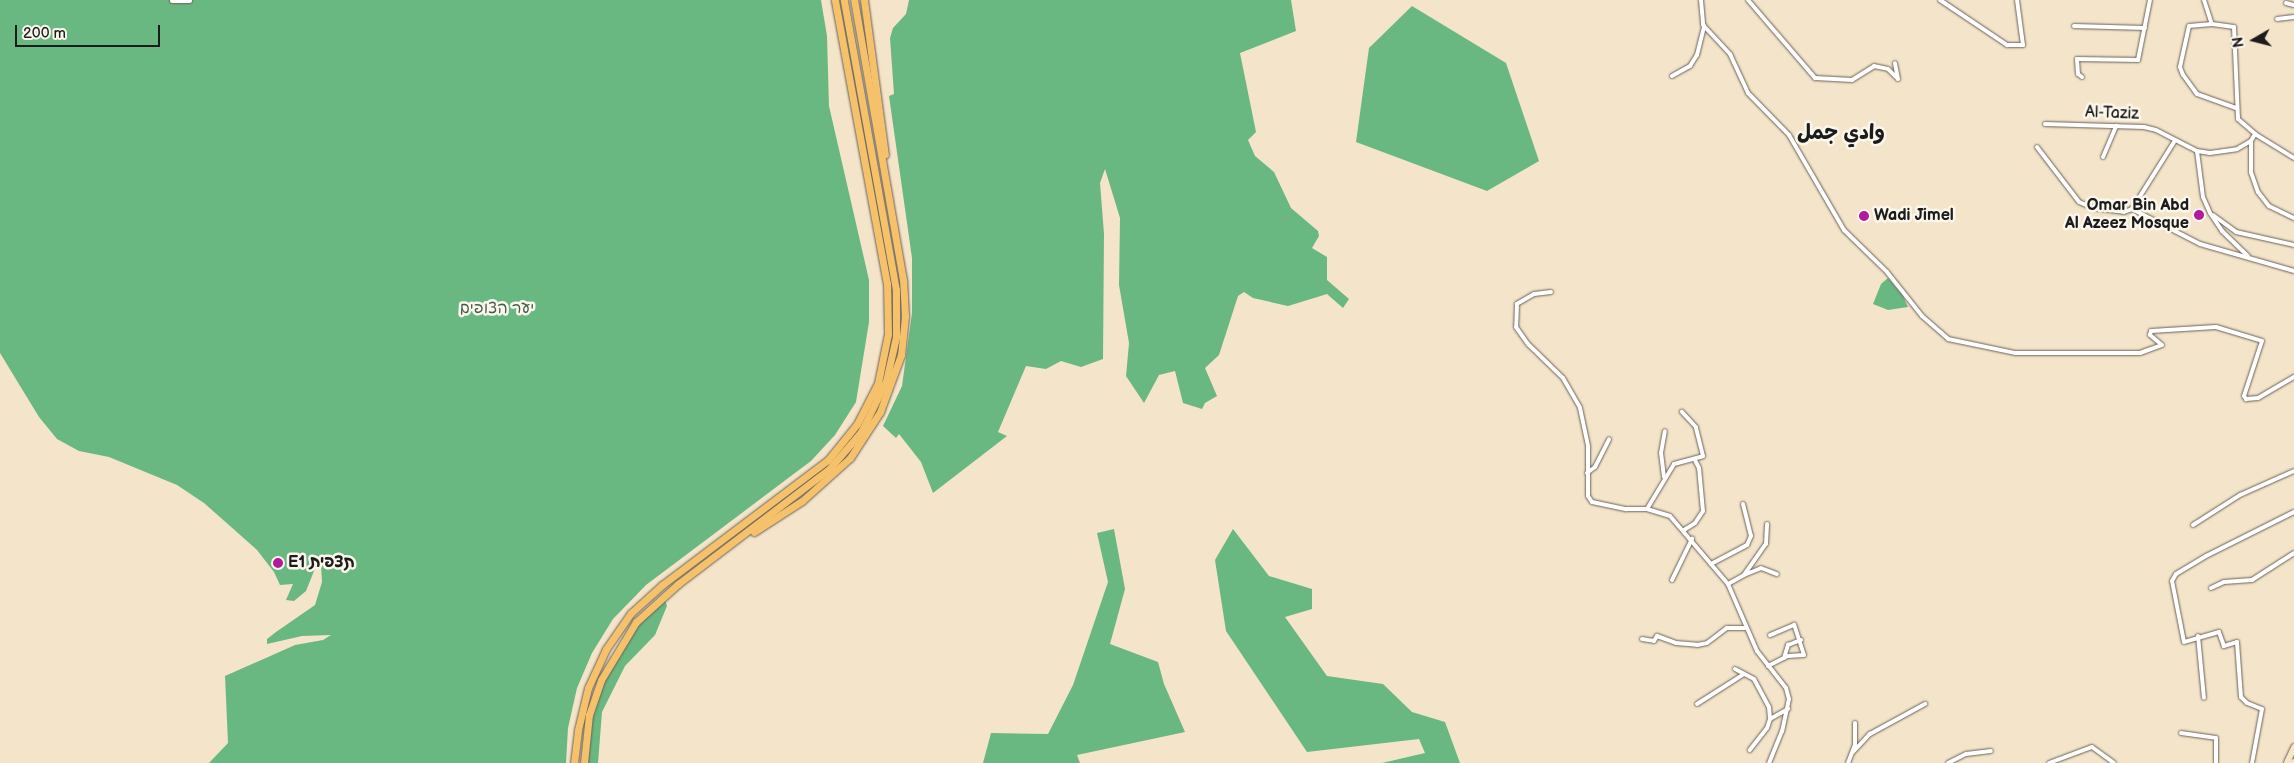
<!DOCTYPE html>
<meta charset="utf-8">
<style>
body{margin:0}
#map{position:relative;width:2294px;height:763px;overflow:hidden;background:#f4e4c9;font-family:"Balsamiq Sans","Playpen Sans Arabic","Playpen Sans Hebrew",sans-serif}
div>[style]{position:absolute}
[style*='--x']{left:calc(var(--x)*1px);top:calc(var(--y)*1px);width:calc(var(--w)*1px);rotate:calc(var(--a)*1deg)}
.forest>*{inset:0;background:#6ab881}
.roads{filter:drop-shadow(0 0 1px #686259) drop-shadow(0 0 1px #686259)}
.minor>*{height:4px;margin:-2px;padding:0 2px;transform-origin:2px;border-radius:2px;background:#fff}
.tertiary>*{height:5px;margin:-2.5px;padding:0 2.5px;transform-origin:2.5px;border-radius:2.5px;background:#fff}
.secondary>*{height:5.5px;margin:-2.75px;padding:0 2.75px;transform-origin:2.75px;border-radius:2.75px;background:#fbe6c4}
.trunk>*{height:7px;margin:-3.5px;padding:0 3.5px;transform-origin:3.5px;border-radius:3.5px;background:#f5c16b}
.dots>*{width:14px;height:14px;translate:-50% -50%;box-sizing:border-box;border:2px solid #fbf7ec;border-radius:50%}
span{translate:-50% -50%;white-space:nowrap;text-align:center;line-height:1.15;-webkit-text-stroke:5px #fbf7ec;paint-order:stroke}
.street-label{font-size:16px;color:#1c1c1c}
.poi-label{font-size:16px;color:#1c1c1c;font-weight:700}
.right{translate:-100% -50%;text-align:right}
.left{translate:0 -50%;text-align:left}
.park-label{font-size:16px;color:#405d48}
.district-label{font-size:21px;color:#1c1c1c;font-weight:700}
.north{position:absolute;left:2229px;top:15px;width:50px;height:50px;-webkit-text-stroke:4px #fbf7ec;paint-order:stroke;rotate:262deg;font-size:14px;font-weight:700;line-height:20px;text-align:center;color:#1c1c1c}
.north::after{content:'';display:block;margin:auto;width:18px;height:22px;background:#1c1c1c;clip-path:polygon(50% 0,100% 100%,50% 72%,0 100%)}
.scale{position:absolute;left:15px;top:25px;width:145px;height:22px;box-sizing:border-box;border:2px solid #1c1c1c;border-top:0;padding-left:6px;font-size:15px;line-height:18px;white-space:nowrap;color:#1c1c1c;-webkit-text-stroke:4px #fbf7ec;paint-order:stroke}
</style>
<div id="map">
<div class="forest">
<div style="clip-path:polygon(0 0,821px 0,827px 36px,829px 106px,869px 280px,869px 322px,856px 402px,835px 435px,811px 461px,646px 585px,613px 619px,592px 653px,577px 688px,568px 728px,566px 763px,209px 763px,228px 743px,225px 676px,295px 645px,323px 640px,331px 635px,302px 636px,267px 644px,267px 639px,276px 632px,315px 605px,322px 582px,321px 566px,316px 566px,306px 591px,294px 601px,286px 600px,293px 584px,280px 585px,274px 572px,257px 550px,204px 503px,177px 485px,109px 457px,79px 451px,57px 439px,39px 417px,0 353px)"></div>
<div style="clip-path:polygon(909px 0,1291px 0,1296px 31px,1240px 53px,1256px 132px,1248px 140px,1255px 156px,1274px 172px,1291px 208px,1318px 231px,1319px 236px,1312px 248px,1327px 257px,1327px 280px,1349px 299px,1343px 308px,1327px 294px,1288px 306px,1253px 298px,1244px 292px,1238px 296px,1219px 355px,1205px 368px,1217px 396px,1205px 403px,1202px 409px,1183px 403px,1175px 371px,1159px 375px,1144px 403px,1126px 376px,1129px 343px,1119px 285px,1120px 218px,1105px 169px,1100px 183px,1104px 234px,1103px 359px,1081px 367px,1061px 361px,1046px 369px,1026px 366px,998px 432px,1007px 436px,933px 493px,921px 462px,899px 434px,896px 438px,883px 426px,902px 386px,912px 313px,912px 258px,889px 96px,894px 94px,890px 38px,893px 28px,906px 14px)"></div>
<div style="clip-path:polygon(1412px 6px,1506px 63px,1539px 161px,1487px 191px,1356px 142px,1369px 48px)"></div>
<div style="clip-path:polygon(1888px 278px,1903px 296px,1908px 307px,1888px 310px,1873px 304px,1881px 284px)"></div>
<div style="clip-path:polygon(1114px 529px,1125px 589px,1110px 644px,1158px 662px,1164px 684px,1185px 732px,1077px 755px,1080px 763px,983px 763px,991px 733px,1048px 734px,1073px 685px,1108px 582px,1097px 533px)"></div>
<div style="clip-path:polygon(1233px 529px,1269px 576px,1312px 589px,1312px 609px,1285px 617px,1327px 676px,1383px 684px,1412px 712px,1445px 722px,1460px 763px,1382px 763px,1425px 753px,1419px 739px,1307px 752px,1226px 631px,1215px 560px)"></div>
<div style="clip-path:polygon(665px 600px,667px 606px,655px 635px,625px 666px,602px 712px,598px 763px,588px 763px,589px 730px,597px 700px,615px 656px,647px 613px)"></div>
</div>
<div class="roads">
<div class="minor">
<div style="--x:1701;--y:0;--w:25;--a:85"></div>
<div style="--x:1703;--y:25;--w:40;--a:47"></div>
<div style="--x:1730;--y:54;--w:43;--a:65.2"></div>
<div style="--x:1748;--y:93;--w:59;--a:45.7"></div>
<div style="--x:1789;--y:135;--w:110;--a:59.9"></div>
<div style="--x:1844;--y:230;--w:60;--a:44.3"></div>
<div style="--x:1887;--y:272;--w:56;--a:51.5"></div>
<div style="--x:1922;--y:316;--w:35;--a:41"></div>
<div style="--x:1948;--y:339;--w:68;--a:11.8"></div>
<div style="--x:2015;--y:353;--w:125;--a:0"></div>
<div style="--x:2140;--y:353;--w:23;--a:-20"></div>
<div style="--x:2162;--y:345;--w:16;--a:-140"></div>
<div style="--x:2150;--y:335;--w:4;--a:-76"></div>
<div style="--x:2151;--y:331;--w:65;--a:-3.5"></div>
<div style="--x:2216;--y:327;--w:48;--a:16.9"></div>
<div style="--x:2262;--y:341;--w:58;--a:108.1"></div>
<div style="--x:2244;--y:396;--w:4;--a:56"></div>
<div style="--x:2246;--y:399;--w:12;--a:-5"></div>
<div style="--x:2258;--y:398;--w:42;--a:-30.3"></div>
<div style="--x:1748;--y:0;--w:103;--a:49.3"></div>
<div style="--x:1815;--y:78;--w:37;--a:3"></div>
<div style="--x:1852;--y:80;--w:26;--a:-32"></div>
<div style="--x:1874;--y:66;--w:14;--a:12"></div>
<div style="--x:1888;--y:69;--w:14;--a:45"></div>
<div style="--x:1898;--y:79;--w:16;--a:-101"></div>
<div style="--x:1940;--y:0;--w:81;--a:33.9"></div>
<div style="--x:2007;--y:45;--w:16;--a:0"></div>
<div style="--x:2023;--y:45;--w:45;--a:-97.6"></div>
<div style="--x:2204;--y:0;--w:25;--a:72"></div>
<div style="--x:2286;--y:3;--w:8;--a:14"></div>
<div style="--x:2277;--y:19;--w:17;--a:-7"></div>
<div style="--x:2074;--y:26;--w:71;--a:1.6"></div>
<div style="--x:1672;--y:76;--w:21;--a:-29"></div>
<div style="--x:1690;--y:66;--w:13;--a:-58"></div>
<div style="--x:1697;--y:55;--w:30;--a:-76"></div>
<div style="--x:2082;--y:77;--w:5;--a:-143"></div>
<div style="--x:2078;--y:74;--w:15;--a:-94"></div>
<div style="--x:2077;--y:59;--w:61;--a:0.9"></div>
<div style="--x:2138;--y:60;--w:61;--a:-78.7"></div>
<div style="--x:2236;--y:108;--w:41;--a:-160.3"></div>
<div style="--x:2197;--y:94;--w:24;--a:-126"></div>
<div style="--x:2183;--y:75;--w:9;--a:-111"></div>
<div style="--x:2180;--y:67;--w:42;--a:-77.6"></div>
<div style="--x:2189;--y:26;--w:23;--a:-5"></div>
<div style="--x:2212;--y:24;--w:22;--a:8"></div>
<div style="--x:2234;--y:27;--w:92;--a:87.5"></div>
<div style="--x:2238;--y:119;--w:23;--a:41"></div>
<div style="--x:2255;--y:134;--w:46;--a:31.6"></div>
<div style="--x:2045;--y:124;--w:99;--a:1.7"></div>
<div style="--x:2144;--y:127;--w:12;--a:14"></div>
<div style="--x:2156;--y:130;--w:46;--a:27.1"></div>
<div style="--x:2197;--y:151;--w:13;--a:9"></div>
<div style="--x:2210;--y:153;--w:27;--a:-8"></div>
<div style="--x:2237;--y:149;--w:16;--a:-30"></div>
<div style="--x:2251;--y:141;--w:8;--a:-60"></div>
<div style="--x:2251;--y:141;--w:31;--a:90"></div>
<div style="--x:2251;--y:172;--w:21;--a:71"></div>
<div style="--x:2258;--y:192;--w:18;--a:52"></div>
<div style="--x:2269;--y:206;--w:28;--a:26"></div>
<div style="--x:2037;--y:147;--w:69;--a:52.6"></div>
<div style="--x:2079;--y:202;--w:15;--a:23"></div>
<div style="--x:2093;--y:208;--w:31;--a:7"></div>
<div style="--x:2124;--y:212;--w:9;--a:-21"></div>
<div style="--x:2132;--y:209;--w:76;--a:27.2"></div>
<div style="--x:2200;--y:244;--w:98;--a:16"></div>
<div style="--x:2197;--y:151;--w:46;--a:82.6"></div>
<div style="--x:2203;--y:197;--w:17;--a:66"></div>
<div style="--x:2210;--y:213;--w:22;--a:56"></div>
<div style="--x:2222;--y:231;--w:36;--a:44"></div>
<div style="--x:2103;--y:157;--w:34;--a:-67"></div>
<div style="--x:2132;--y:209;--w:79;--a:-57.9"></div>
<div style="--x:2213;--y:215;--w:29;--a:36"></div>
<div style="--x:2236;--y:232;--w:59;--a:12.6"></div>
<div style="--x:1551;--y:292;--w:17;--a:173"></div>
<div style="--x:1534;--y:294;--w:20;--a:150"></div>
<div style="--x:1517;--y:304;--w:23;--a:92"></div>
<div style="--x:1516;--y:327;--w:21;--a:55"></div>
<div style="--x:1528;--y:344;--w:49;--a:44.2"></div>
<div style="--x:1563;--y:378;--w:34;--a:60"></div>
<div style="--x:1580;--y:408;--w:40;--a:78"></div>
<div style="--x:1588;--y:447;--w:49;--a:90"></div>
<div style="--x:1588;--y:496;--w:7;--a:56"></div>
<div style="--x:1592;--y:502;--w:35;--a:12"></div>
<div style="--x:1626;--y:509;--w:21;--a:0"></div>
<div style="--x:1647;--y:509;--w:24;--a:17"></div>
<div style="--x:1670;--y:516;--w:89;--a:49.5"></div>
<div style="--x:1728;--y:584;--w:73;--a:66.6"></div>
<div style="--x:1757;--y:651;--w:47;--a:51.9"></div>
<div style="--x:1786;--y:688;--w:11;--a:75"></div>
<div style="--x:1789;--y:699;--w:33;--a:102"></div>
<div style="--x:1782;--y:731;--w:35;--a:112"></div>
<div style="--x:1587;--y:473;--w:10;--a:-37"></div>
<div style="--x:1595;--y:467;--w:31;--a:-63"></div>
<div style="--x:1664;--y:477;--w:24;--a:-97"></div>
<div style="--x:1661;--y:453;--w:22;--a:-80"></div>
<div style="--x:1647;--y:509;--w:52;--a:-59"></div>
<div style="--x:1674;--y:464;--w:30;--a:-15"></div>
<div style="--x:1703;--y:456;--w:30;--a:-104"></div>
<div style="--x:1696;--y:427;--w:21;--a:-133"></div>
<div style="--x:2193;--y:525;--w:56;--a:-32.6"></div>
<div style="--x:2240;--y:495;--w:59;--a:-24"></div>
<div style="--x:1684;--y:530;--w:13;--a:-32"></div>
<div style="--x:1695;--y:523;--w:14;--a:-56"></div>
<div style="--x:1703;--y:511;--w:43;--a:-95.3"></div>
<div style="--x:1699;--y:468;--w:9;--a:-117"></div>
<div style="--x:1711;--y:564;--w:41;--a:-27.8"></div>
<div style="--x:1747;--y:545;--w:10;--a:-66"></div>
<div style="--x:1751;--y:536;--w:33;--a:-104"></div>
<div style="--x:1744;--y:575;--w:18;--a:-22"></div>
<div style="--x:1761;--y:568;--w:17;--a:21"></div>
<div style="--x:1672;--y:580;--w:46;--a:-64"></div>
<div style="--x:1728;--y:584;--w:18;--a:-29"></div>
<div style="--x:1744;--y:575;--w:38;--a:-55"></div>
<div style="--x:1766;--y:544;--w:20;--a:-87"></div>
<div style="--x:2211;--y:588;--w:14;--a:-25"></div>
<div style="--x:2224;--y:582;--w:28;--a:-4"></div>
<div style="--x:2252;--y:580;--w:50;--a:-32.7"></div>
<div style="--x:2198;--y:636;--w:62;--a:84.5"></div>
<div style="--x:1642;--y:639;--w:12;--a:9"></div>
<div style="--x:1654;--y:641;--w:6;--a:-59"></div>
<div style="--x:1657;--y:636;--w:20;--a:20"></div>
<div style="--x:1676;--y:643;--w:21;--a:5"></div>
<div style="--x:1697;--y:645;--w:10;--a:-11"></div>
<div style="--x:1707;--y:643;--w:25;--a:-37"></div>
<div style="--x:1727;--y:628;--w:18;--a:0"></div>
<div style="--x:1784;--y:658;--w:14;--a:-73"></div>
<div style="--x:1788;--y:645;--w:14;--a:-21"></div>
<div style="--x:1768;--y:666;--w:22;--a:-27"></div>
<div style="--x:1788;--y:656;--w:16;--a:-4"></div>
<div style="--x:1804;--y:655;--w:32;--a:-108"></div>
<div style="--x:1794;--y:625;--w:26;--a:157"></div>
<div style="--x:1735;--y:669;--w:21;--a:28"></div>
<div style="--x:1754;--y:679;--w:32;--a:62"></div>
<div style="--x:1769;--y:707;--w:12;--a:85"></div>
<div style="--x:1770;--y:719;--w:9;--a:108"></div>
<div style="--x:1767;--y:728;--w:28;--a:128"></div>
<div style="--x:1697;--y:704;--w:56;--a:-32.6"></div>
<div style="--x:1770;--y:719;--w:21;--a:-29"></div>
<div style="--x:2181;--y:733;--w:35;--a:8"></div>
<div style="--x:2216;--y:738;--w:25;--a:90"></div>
<div style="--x:1853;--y:752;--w:25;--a:-47"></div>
<div style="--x:1870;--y:734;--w:63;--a:-28.6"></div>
<div style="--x:1848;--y:763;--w:19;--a:-69"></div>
<div style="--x:1855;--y:745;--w:22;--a:-90"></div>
<div style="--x:1948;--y:763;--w:20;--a:-27"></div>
<div style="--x:1966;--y:754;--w:25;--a:-7"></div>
<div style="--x:2049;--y:763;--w:46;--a:-20.4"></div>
<div style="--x:2092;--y:747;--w:27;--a:36"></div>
<div style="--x:2252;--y:763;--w:55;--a:-79.5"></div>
<div style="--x:2262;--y:709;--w:16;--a:-158"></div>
<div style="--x:2247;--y:703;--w:8;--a:-135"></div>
<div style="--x:2241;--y:697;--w:55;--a:-94.2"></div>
<div style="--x:2237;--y:642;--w:14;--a:163"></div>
<div style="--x:2224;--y:646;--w:15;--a:-110"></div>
<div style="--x:2219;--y:632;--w:36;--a:164"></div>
<div style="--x:2184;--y:642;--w:62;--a:-101.1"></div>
<div style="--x:2172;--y:581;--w:8;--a:-60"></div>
<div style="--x:2176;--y:574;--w:35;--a:-31"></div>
<div style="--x:2206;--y:556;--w:98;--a:-26.6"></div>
</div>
<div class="tertiary">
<div style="--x:172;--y:0;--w:17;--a:0"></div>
</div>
<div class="secondary">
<div style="--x:2287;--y:763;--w:17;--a:-65"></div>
<div style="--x:2293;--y:763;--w:1;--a:-45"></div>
</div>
<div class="trunk">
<div style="--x:864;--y:0;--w:156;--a:82.3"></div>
<div style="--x:754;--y:532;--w:57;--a:-32.9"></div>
<div style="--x:802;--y:501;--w:64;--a:-41.9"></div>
<div style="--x:850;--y:458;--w:55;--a:-56.9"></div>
<div style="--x:880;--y:412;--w:61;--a:-69.8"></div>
<div style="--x:901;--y:355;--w:39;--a:-84"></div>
<div style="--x:905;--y:316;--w:36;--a:-93"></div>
<div style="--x:903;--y:280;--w:284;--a:-99.9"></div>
<div style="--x:574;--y:763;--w:33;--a:-83"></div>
<div style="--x:578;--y:730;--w:43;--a:-76.6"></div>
<div style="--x:588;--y:688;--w:43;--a:-65.2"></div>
<div style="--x:606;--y:649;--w:44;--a:-55.2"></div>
<div style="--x:631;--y:613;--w:42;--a:-42.1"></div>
<div style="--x:662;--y:585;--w:208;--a:-37"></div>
<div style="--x:828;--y:460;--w:46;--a:-51.1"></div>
<div style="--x:857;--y:424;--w:46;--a:-62.9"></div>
<div style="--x:878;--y:383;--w:50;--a:-78.5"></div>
<div style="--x:888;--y:334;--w:50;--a:-91.1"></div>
<div style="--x:887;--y:284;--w:289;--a:-100.4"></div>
<div style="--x:584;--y:763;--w:48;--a:-84.1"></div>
<div style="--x:589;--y:715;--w:37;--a:-71"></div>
<div style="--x:601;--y:680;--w:68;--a:-58.9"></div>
<div style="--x:636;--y:622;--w:57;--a:-42.1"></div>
<div style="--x:678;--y:584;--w:191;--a:-37.3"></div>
<div style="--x:830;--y:468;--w:48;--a:-49.3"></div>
<div style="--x:861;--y:432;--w:57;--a:-63.9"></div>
<div style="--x:886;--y:381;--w:45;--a:-77.2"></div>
<div style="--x:896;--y:337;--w:47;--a:-90"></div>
<div style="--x:896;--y:290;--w:295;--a:-100.2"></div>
</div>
</div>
<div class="dots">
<div style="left:2199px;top:215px;background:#b5179e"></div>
<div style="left:1864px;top:216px;background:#b5179e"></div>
<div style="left:278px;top:563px;background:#b5179e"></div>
</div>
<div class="street-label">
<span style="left:2112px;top:114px;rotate:2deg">Al-Taziz</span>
</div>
<div class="poi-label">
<span class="right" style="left:2189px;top:215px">Omar Bin Abd<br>Al Azeez Mosque</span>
<span class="left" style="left:1874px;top:216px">Wadi Jimel</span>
<span class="left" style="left:288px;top:563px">E1 תצפית</span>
</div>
<div class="park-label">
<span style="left:497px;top:309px">יער הצופים</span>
</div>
<div class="district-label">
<span style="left:1841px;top:133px">وادي جمل</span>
</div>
<div class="north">N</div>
<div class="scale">200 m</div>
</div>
